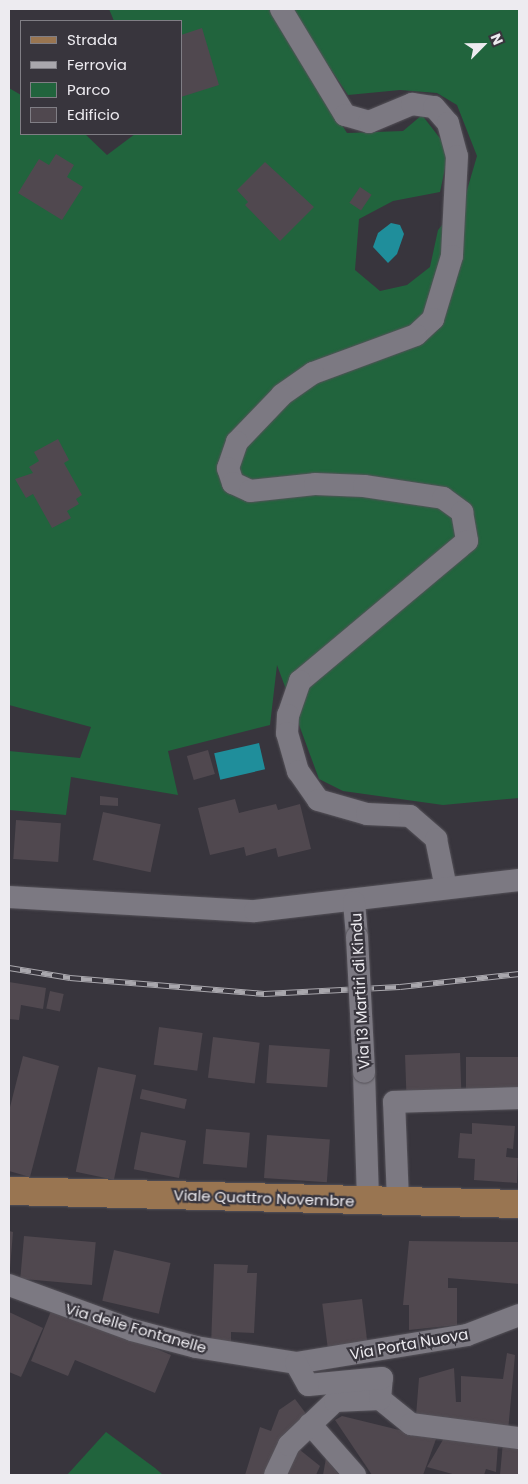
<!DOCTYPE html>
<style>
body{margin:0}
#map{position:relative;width:528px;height:1484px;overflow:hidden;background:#38353d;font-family:Poppins,sans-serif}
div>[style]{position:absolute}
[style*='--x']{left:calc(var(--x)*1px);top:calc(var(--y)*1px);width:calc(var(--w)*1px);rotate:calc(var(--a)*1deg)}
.green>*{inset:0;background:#21643d}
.water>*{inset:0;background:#1f8e9b;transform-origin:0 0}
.building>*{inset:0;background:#50484f;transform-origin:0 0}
.roads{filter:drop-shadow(0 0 1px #555259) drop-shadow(0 0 1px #555259)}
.minor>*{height:22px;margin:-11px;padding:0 11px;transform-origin:11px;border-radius:11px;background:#7c7982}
.major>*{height:28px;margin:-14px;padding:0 14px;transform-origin:14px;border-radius:14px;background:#997551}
.rail>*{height:5.5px;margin-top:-2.75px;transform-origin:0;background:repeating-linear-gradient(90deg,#38353d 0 11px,#a9a7ad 0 22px);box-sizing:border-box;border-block:1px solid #a9a7ad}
.bridges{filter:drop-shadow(0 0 1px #555259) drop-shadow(0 0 1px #555259)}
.minor-bridge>*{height:22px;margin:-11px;padding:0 11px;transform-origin:11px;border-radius:11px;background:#7c7982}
span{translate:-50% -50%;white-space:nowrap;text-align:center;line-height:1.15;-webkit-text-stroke:4.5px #38353d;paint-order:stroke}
.street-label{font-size:15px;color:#edebf0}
.frame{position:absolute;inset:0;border:10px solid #edebf0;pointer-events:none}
.legend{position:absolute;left:20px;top:20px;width:162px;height:115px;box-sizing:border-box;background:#38353d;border:1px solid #807e85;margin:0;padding:6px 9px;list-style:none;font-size:15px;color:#edebf0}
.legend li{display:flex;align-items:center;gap:10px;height:25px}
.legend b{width:25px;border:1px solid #807e85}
.north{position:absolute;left:458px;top:20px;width:50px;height:50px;-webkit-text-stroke:4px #38353d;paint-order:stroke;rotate:67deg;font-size:14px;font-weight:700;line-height:20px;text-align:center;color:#edebf0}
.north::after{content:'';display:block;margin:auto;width:18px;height:22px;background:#edebf0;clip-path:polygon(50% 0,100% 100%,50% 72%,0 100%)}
</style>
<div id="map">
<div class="green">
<div style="clip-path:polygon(109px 9px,269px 9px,347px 133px,403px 131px,422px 115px,449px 150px,440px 192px,393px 201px,359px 219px,355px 270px,380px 291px,407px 285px,430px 267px,438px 230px,465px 197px,477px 156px,457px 105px,437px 93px,400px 90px,348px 95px,290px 9px,519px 9px,519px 798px,443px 805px,343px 791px,319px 779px,277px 665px,270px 725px,168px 751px,178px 795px,71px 777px,66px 815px,9px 810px,9px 751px,80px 758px,91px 727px,9px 705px,9px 88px,21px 95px,21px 134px,85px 134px,107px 155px,135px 134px,181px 134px,181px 21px,114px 21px)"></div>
<div style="clip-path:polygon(106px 1432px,155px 1468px,163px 1475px,67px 1475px)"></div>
</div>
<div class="water">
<div style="clip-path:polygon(391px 223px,400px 225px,404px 234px,397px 254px,388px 263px,373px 247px,378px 233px)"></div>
<div style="left:259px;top:743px;width:27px;height:46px;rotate:77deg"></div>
</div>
<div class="building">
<div style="clip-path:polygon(202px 28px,219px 85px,181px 97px,181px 35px)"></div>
<div style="clip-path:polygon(56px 154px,74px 165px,67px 177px,83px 187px,62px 220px,18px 193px,39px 159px,49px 165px)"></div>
<div style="clip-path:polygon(265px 162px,314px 207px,280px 241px,245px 205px,248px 202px,237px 190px)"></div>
<div style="left:360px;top:187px;width:14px;height:19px;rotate:34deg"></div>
<div style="clip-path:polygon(58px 439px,69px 460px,64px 463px,82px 495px,76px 499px,79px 504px,67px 511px,71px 518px,52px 528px,33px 494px,26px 498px,15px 479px,33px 473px,29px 467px,39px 461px,34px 452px)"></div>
<div style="left:208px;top:750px;width:25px;height:22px;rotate:74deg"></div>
<div style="clip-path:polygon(100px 796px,118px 798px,118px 806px,100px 805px)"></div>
<div style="clip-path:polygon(235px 799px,239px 813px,276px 804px,278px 810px,300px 804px,311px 849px,278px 857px,276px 848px,246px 856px,244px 847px,210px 855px,198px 808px)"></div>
<div style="left:103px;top:812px;width:59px;height:49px;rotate:12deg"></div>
<div style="left:16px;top:820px;width:45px;height:39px;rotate:4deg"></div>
<div style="clip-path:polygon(9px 982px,46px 988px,43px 1009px,21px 1005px,19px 1020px,9px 1019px)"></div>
<div style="left:50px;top:991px;width:14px;height:18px;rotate:12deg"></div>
<div style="left:159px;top:1027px;width:44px;height:38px;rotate:8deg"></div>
<div style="left:213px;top:1037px;width:47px;height:41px;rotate:7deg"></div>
<div style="left:269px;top:1045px;width:61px;height:38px;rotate:4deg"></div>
<div style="left:460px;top:1053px;width:47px;height:55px;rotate:88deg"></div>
<div style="clip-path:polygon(23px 1056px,59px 1066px,30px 1177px,9px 1171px,9px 1111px)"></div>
<div style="left:519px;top:1057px;width:40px;height:53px;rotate:90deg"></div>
<div style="left:98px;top:1067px;width:39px;height:107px;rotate:12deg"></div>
<div style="left:142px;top:1089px;width:46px;height:10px;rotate:13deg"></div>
<div style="clip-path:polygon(472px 1123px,515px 1126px,513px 1149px,507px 1148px,506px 1157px,518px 1158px,517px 1183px,474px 1180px,475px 1159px,458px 1158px,460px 1133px,472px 1134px)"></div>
<div style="left:206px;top:1129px;width:44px;height:35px;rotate:5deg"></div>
<div style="left:141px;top:1132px;width:46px;height:38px;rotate:11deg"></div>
<div style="left:267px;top:1135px;width:63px;height:43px;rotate:4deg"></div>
<div style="clip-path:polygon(9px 1231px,13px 1232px,10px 1268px,9px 1268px)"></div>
<div style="left:24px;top:1236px;width:72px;height:43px;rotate:5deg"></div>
<div style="clip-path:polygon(409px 1241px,519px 1242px,519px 1284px,448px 1278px,448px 1288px,457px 1288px,457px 1325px,409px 1330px,409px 1305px,403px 1305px)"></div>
<div style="left:114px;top:1250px;width:58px;height:52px;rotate:13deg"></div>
<div style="clip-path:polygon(214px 1264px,248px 1265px,247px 1273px,257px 1273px,254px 1333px,231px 1332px,231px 1347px,211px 1346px)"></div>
<div style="left:362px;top:1299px;width:43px;height:40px;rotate:83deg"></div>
<div style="clip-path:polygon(53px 1306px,171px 1355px,155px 1393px,75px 1360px,68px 1376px,31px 1361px)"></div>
<div style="clip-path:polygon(9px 1312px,43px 1328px,21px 1377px,9px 1372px)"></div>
<div style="clip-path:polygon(507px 1353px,515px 1355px,508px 1431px,416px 1416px,419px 1378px,454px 1368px,456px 1402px,461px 1402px,461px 1376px,503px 1379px)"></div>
<div style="clip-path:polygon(295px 1399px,310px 1419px,273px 1475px,245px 1475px,260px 1427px,271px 1431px,279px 1410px)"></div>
<div style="clip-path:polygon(342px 1416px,436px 1439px,423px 1475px,372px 1475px,335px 1420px)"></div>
<div style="clip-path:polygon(444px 1438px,498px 1445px,496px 1472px,486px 1469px,484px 1475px,456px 1475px,427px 1467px)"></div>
<div style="clip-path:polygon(503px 1442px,519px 1445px,519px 1475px,500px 1475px)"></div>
<div style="clip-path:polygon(295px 1446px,320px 1466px,316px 1475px,284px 1475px)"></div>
<div style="clip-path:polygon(326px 1458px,339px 1475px,323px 1475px)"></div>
</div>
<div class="roads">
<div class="minor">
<div style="--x:281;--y:9;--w:124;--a:58.9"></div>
<div style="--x:345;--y:115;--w:25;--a:16"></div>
<div style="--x:369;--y:122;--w:47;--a:-22.7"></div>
<div style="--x:412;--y:104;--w:22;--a:8"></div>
<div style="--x:434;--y:107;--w:21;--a:49"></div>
<div style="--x:448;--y:123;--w:34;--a:75"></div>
<div style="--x:457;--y:156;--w:100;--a:92.9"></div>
<div style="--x:452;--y:256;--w:66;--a:106.8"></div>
<div style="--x:433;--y:319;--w:23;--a:137"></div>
<div style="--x:416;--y:335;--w:110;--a:159.7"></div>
<div style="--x:313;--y:373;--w:38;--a:145"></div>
<div style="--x:282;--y:395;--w:65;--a:133.8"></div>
<div style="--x:237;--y:442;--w:28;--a:109"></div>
<div style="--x:228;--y:468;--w:16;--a:72"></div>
<div style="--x:233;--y:483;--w:19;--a:25"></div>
<div style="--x:250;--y:491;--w:65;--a:-6.1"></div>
<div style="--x:315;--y:484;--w:49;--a:2.3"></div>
<div style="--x:364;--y:486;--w:80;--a:8.6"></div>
<div style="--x:443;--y:498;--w:24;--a:36"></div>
<div style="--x:462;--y:512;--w:29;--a:80"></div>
<div style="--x:467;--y:541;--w:218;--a:140"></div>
<div style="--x:300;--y:681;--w:36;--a:109"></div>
<div style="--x:288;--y:715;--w:18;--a:93"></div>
<div style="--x:287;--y:733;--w:40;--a:74"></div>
<div style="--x:298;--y:771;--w:35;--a:55"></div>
<div style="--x:318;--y:800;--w:51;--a:15.9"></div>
<div style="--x:367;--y:814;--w:43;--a:2.7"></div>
<div style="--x:410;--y:816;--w:35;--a:41"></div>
<div style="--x:436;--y:839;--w:50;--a:78.5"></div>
<div style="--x:9;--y:897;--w:246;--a:3.3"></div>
<div style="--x:255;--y:911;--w:266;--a:-6.7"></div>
<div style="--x:354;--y:902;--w:35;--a:85"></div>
<div style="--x:364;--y:1072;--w:129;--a:88.2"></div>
<div style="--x:398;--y:1200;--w:98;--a:-92.3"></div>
<div style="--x:394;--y:1102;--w:125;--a:-1.8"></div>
<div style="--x:9;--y:1285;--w:131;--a:20.1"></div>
<div style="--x:132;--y:1330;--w:66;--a:14.9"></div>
<div style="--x:196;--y:1347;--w:101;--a:9.1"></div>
<div style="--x:296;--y:1363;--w:173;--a:-9.3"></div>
<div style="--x:467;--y:1335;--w:56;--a:-21"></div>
<div style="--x:380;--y:1399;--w:40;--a:39"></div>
<div style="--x:411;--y:1424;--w:109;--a:7.4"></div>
<div style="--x:310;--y:1424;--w:68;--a:48.6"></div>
<div style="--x:275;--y:1475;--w:33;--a:-65"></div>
<div style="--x:289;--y:1445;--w:64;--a:-43.7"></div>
<div style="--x:335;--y:1401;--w:45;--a:-2.5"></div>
<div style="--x:380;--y:1399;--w:21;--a:-85"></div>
<div style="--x:382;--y:1378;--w:74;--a:174.6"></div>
<div style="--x:308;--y:1385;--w:25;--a:-119"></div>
</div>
<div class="major">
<div style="--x:9;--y:1191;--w:510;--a:1.46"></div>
</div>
</div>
<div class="rail">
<div style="--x:9;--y:968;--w:62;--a:9.3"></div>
<div style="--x:70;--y:978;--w:195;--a:4.7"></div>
<div style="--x:264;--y:994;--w:136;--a:-2.9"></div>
<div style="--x:400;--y:987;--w:120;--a:-6.2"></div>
</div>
<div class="bridges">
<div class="minor-bridge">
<div style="--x:357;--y:937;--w:135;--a:87"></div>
</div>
</div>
<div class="street-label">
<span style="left:360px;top:991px;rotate:-93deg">Via 13 Martiri di Kindu</span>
<span style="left:264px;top:1198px;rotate:2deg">Viale Quattro Novembre</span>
<span style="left:136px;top:1328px;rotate:16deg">Via delle Fontanelle</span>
<span style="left:409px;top:1344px;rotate:-10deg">Via Porta Nuova</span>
</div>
<div class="frame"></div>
<ul class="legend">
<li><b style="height:6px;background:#997551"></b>Strada</li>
<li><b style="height:6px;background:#a9a7ad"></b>Ferrovia</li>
<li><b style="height:14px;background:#21643d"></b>Parco</li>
<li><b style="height:14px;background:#50484f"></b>Edificio</li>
</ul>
<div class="north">N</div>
</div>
